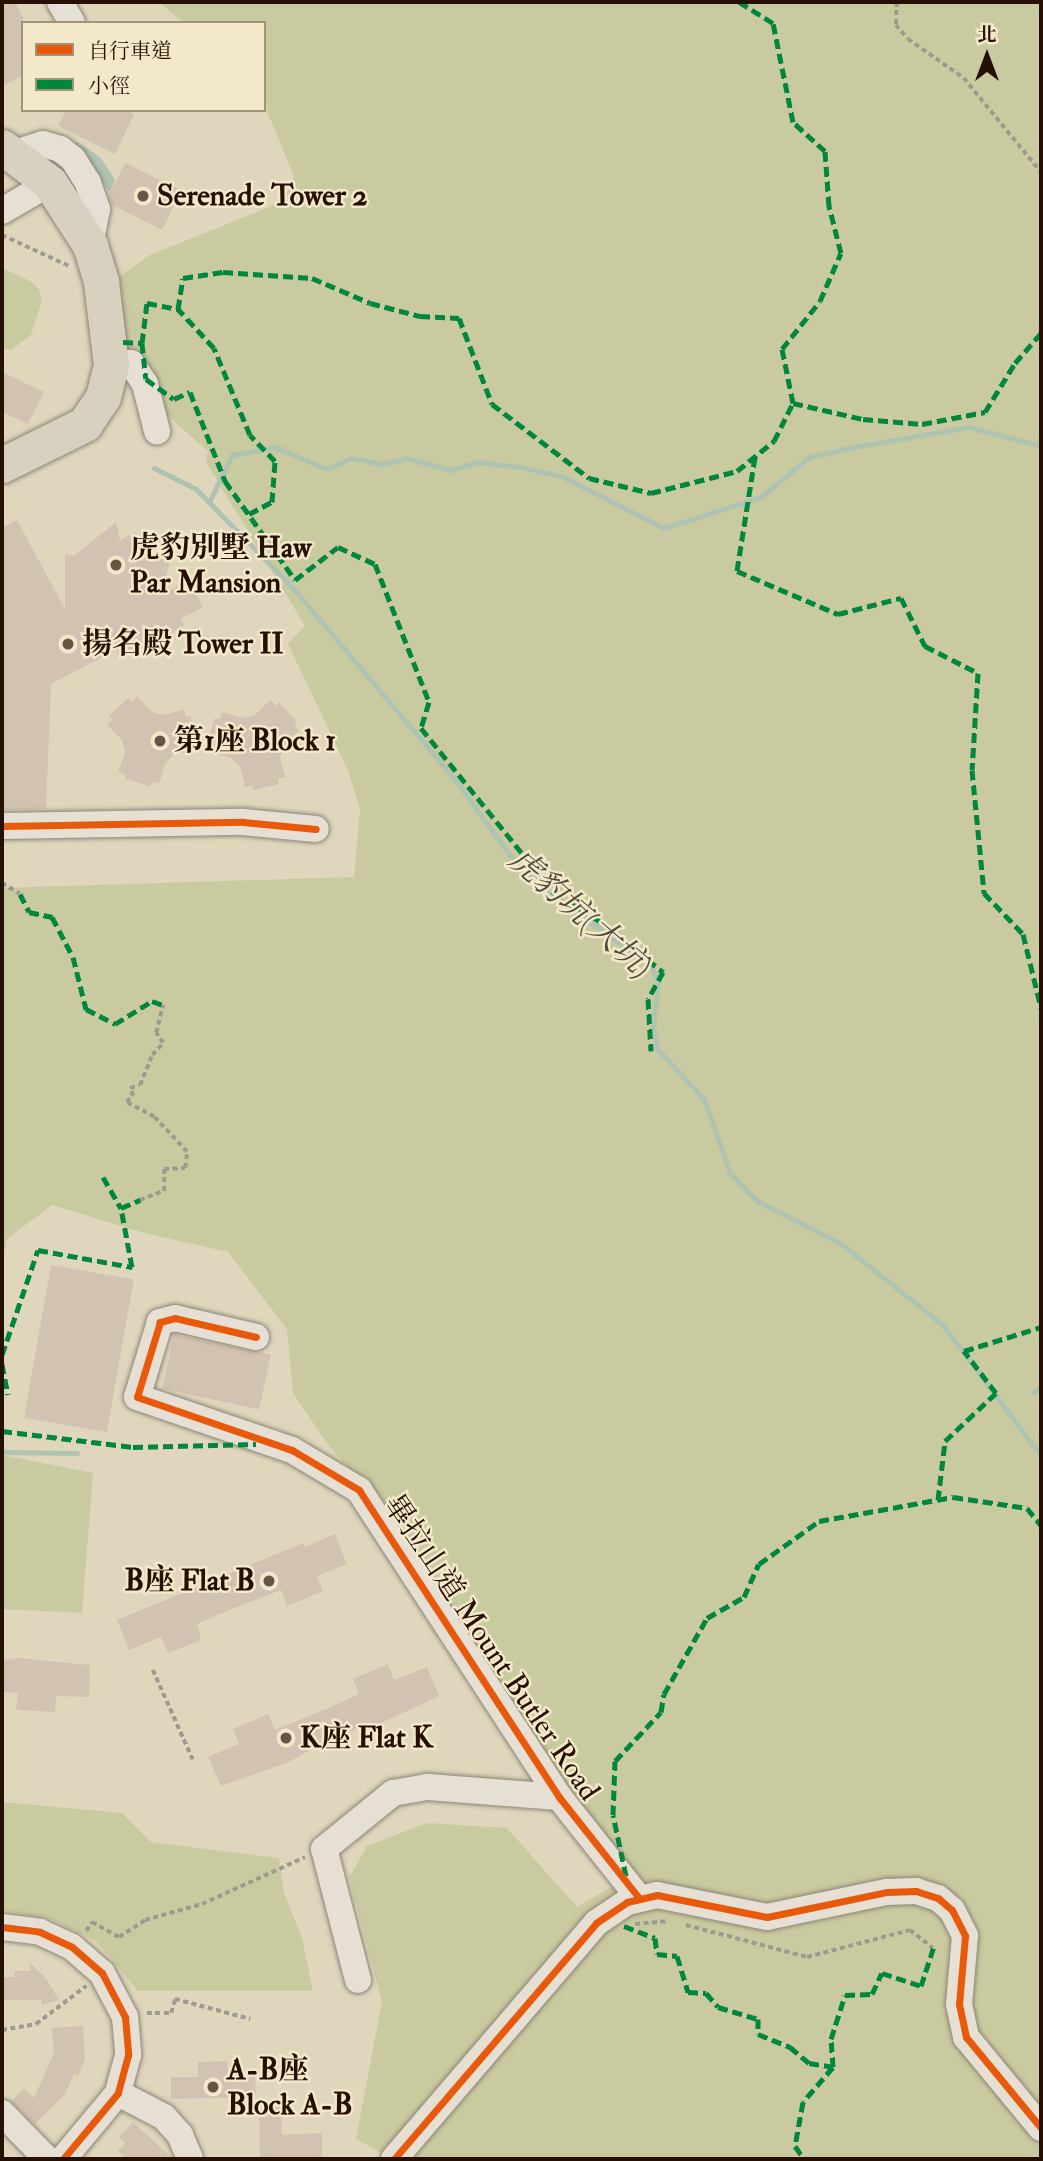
<!DOCTYPE html>
<meta charset="utf-8">
<style>
body{margin:0}
#map{position:relative;width:1043px;height:2161px;overflow:hidden;background:#dfd6bc;font-family:"IM FELL Double Pica","Noto Serif TC",serif}
div>[style]{position:absolute}
[style*='--x']{left:calc(var(--x)*1px);top:calc(var(--y)*1px);width:calc(var(--w)*1px);rotate:calc(var(--a)*1deg)}
.green>*{inset:0;background:#cacaa0}
.water>*{inset:0;background:#aec3b2}
.stream>*{height:5px;margin:-2.5px;padding:0 2.5px;transform-origin:2.5px;border-radius:2.5px;background:#aec3b2}
.building>*{inset:0;background:#d2c2b2;transform-origin:0 0}
.path>*{height:3.5px;margin-top:-1.75px;transform-origin:0;background:repeating-linear-gradient(90deg,#9f9a8f 0 5px,transparent 0 8.5px)}
.roads{filter:drop-shadow(0 0 2px #8d8575) drop-shadow(0 0 2px #8d8575)}
.minor>*{height:26px;margin:-13px;padding:0 13px;transform-origin:13px;border-radius:13px;background:#e5e0d3}
.major>*{height:35px;margin:-17.5px;padding:0 17.5px;transform-origin:17.5px;border-radius:17.5px;background:#d9d1bf}
.quiet>*{height:5px;margin-top:-2.5px;transform-origin:0;background:repeating-linear-gradient(90deg,#00873e 0 10px,transparent 0 15px)}
.cycleway>*{height:7px;margin:-3.5px;padding:0 3.5px;transform-origin:3.5px;border-radius:3.5px;background:#e8590c}
.dots>*{width:19px;height:19px;translate:-50% -50%;box-sizing:border-box;border:4px solid #f3e8ca;border-radius:50%}
span{translate:-50% -50%;white-space:nowrap;text-align:center;line-height:1.15;-webkit-text-stroke:5px #f3e8ca;paint-order:stroke}
.poi-label{font-size:30px;color:#251003;font-weight:700}
.left{translate:0 -50%;text-align:left}
.right{translate:-100% -50%;text-align:right}
.street-label{font-size:30px;color:#251003}
.water-label{font-size:32px;color:#4e4c3e;font-style:italic}
.frame{position:absolute;inset:0;border:4px solid #251003;pointer-events:none}
.legend{position:absolute;left:21px;top:21px;width:245px;height:91px;box-sizing:border-box;background:#f3e8ca;border:2px solid #a1927a;margin:0;padding:9px 12px;list-style:none;font-size:21px;color:#251003}
.legend li{display:flex;align-items:center;gap:14px;height:35px}
.legend b{width:35px;border:2px solid #a1927a}
.north{position:absolute;left:952px;top:21px;width:70px;height:70px;-webkit-text-stroke:5px #f3e8ca;paint-order:stroke;rotate:0deg;font-size:19px;font-weight:700;line-height:28px;text-align:center;color:#251003}
.north::after{content:'';display:block;margin:auto;width:24px;height:32px;background:#251003;clip-path:polygon(50% 0,100% 100%,50% 72%,0 100%)}
</style>
<div id="map">
<div class="green">
<div style="clip-path:polygon(159px 2px,1041px 2px,1041px 2159px,393px 2159px,356px 2139px,382px 2001px,349px 1878px,367px 1846px,427px 1823px,507px 1828px,577px 1907px,625px 1879px,372px 1494px,329px 1446px,293px 1393px,287px 1329px,228px 1252px,141px 1232px,52px 1205px,7px 1239px,2px 1263px,2px 888px,354px 877px,360px 810px,348px 770px,288px 644px,305px 626px,206px 462px,208px 451px,145px 396px,117px 354px,104px 288px,150px 255px,272px 206px,291px 188px,294px 176px,264px 104px,264px 23px,184px 23px)"></div>
<div style="clip-path:polygon(2px 268px,30px 281px,39px 289px,42px 301px,31px 335px,11px 350px,2px 348px)"></div>
<div style="clip-path:polygon(2px 1455px,93px 1473px,82px 1613px,2px 1609px)"></div>
<div style="clip-path:polygon(2px 1802px,122px 1813px,151px 1842px,279px 1858px,284px 1893px,302px 1938px,313px 1991px,138px 1991px,96px 1941px,48px 1918px,2px 1911px)"></div>
</div>
<div class="water">
<div style="clip-path:polygon(76px 141px,101px 158px,115px 180px,110px 192px,72px 146px)"></div>
</div>
<div class="stream">
<div style="--x:154;--y:468;--w:47;--a:26.6"></div>
<div style="--x:196;--y:489;--w:139;--a:45.6"></div>
<div style="--x:293;--y:588;--w:254;--a:49.8"></div>
<div style="--x:457;--y:782;--w:87;--a:54.3"></div>
<div style="--x:508;--y:853;--w:57;--a:44.3"></div>
<div style="--x:549;--y:893;--w:124;--a:35.5"></div>
<div style="--x:650;--y:965;--w:17;--a:62"></div>
<div style="--x:658;--y:980;--w:49;--a:95.8"></div>
<div style="--x:653;--y:1029;--w:20;--a:79"></div>
<div style="--x:657;--y:1049;--w:69;--a:46.8"></div>
<div style="--x:704;--y:1099;--w:78;--a:70.6"></div>
<div style="--x:730;--y:1173;--w:39;--a:46"></div>
<div style="--x:757;--y:1201;--w:93;--a:26.8"></div>
<div style="--x:840;--y:1243;--w:132;--a:38.5"></div>
<div style="--x:943;--y:1325;--w:164;--a:53.2"></div>
<div style="--x:209;--y:502;--w:52;--a:-63.9"></div>
<div style="--x:232;--y:455;--w:44;--a:-10.5"></div>
<div style="--x:275;--y:447;--w:56;--a:23.3"></div>
<div style="--x:326;--y:469;--w:28;--a:-23"></div>
<div style="--x:352;--y:458;--w:32;--a:11"></div>
<div style="--x:383;--y:464;--w:25;--a:-14"></div>
<div style="--x:407;--y:458;--w:45;--a:15.6"></div>
<div style="--x:450;--y:470;--w:29;--a:-16"></div>
<div style="--x:478;--y:462;--w:42;--a:6.8"></div>
<div style="--x:520;--y:467;--w:42;--a:12.4"></div>
<div style="--x:561;--y:476;--w:115;--a:26.8"></div>
<div style="--x:664;--y:528;--w:102;--a:-17.7"></div>
<div style="--x:761;--y:497;--w:62;--a:-39.8"></div>
<div style="--x:809;--y:457;--w:51;--a:-12.4"></div>
<div style="--x:859;--y:446;--w:112;--a:-9.8"></div>
<div style="--x:969;--y:427;--w:74;--a:14.8"></div>
<div style="--x:1034;--y:1392;--w:9;--a:-36"></div>
<div style="--x:2;--y:1452;--w:75;--a:0.8"></div>
</div>
<div class="building">
<div style="clip-path:polygon(2px 2px,15px 2px,23px 17px,23px 75px,2px 86px)"></div>
<div style="clip-path:polygon(66px 110px,126px 110px,134px 114px,115px 154px,58px 126px)"></div>
<div style="clip-path:polygon(125px 163px,181px 190px,162px 230px,112px 205px,109px 195px)"></div>
<div style="clip-path:polygon(2px 372px,44px 392px,28px 424px,2px 412px)"></div>
<div style="clip-path:polygon(17px 520px,65px 609px,65px 554px,74px 556px,116px 522px,120px 541px,134px 532px,151px 556px,170px 558px,163px 593px,189px 581px,203px 607px,181px 619px,184px 626px,121px 659px,116px 650px,51px 684px,46px 809px,2px 810px,2px 528px)"></div>
<div style="clip-path:polygon(137px 696px,152px 712px,163px 715px,184px 710px,186px 717px,191px 716px,198px 749px,173px 755px,165px 764px,159px 784px,151px 782px,150px 786px,125px 779px,126px 775px,118px 772px,125px 752px,122px 740px,107px 725px,113px 719px,109px 716px,128px 698px,132px 702px)"></div>
<div style="clip-path:polygon(270px 700px,276px 706px,279px 702px,297px 722px,294px 725px,299px 730px,284px 745px,280px 757px,285px 777px,278px 779px,279px 784px,254px 790px,252px 785px,245px 787px,240px 766px,231px 758px,205px 750px,215px 718px,220px 719px,222px 712px,243px 718px,255px 715px)"></div>
<div style="left:51px;top:1265px;width:84px;height:155px;rotate:10deg"></div>
<div style="left:174px;top:1334px;width:99px;height:56px;rotate:12deg"></div>
<div style="clip-path:polygon(335px 1534px,347px 1564px,317px 1576px,323px 1591px,287px 1606px,281px 1590px,227px 1611px,197px 1624px,201px 1640px,168px 1653px,161px 1637px,129px 1650px,117px 1620px,303px 1543px,305px 1547px)"></div>
<div style="clip-path:polygon(18px 1658px,90px 1665px,89px 1697px,56px 1696px,55px 1712px,16px 1710px,18px 1693px,2px 1692px,2px 1660px)"></div>
<div style="clip-path:polygon(388px 1664px,394px 1680px,427px 1667px,439px 1696px,373px 1727px,371px 1723px,319px 1745px,289px 1762px,221px 1786px,208px 1757px,239px 1744px,233px 1729px,268px 1714px,275px 1730px,329px 1708px,359px 1694px,353px 1679px)"></div>
<div style="clip-path:polygon(30px 1963px,44px 1976px,59px 2000px,42px 2005px,41px 2000px,2px 2000px,2px 1977px,14px 1977px,15px 1971px,30px 1971px)"></div>
<div style="clip-path:polygon(83px 2026px,85px 2060px,78px 2076px,74px 2074px,65px 2094px,35px 2124px,12px 2101px,24px 2088px,34px 2098px,54px 2053px,52px 2028px)"></div>
<div style="clip-path:polygon(227px 2061px,228px 2075px,255px 2075px,256px 2097px,171px 2099px,171px 2077px,198px 2077px,198px 2062px)"></div>
<div style="clip-path:polygon(259px 2107px,281px 2107px,282px 2135px,322px 2133px,322px 2159px,260px 2159px)"></div>
<div style="clip-path:polygon(133px 2122px,172px 2158px,173px 2159px,127px 2159px,118px 2151px,125px 2143px,119px 2137px)"></div>
</div>
<div class="path">
<div style="--x:897;--y:2;--w:23;--a:92"></div>
<div style="--x:896;--y:25;--w:18;--a:49"></div>
<div style="--x:908;--y:39;--w:68;--a:34.9"></div>
<div style="--x:964;--y:78;--w:122;--a:50.7"></div>
<div style="--x:2;--y:235;--w:74;--a:24.8"></div>
<div style="--x:2;--y:883;--w:21;--a:31"></div>
<div style="--x:140;--y:1200;--w:26;--a:-21"></div>
<div style="--x:164;--y:1191;--w:22;--a:-90"></div>
<div style="--x:164;--y:1169;--w:21;--a:-3"></div>
<div style="--x:185;--y:1168;--w:16;--a:-83"></div>
<div style="--x:187;--y:1152;--w:48;--a:-133.3"></div>
<div style="--x:154;--y:1117;--w:32;--a:-152"></div>
<div style="--x:126;--y:1102;--w:9;--a:-41"></div>
<div style="--x:133;--y:1096;--w:9;--a:-111"></div>
<div style="--x:130;--y:1088;--w:10;--a:-17"></div>
<div style="--x:140;--y:1085;--w:32;--a:-68"></div>
<div style="--x:152;--y:1055;--w:16;--a:-47"></div>
<div style="--x:163;--y:1043;--w:12;--a:-125"></div>
<div style="--x:156;--y:1033;--w:29;--a:-76"></div>
<div style="--x:153;--y:1670;--w:98;--a:66"></div>
<div style="--x:635;--y:1924;--w:34;--a:-5"></div>
<div style="--x:686;--y:1925;--w:125;--a:14.8"></div>
<div style="--x:807;--y:1957;--w:106;--a:-14.7"></div>
<div style="--x:910;--y:1930;--w:29;--a:38"></div>
<div style="--x:86;--y:1931;--w:11;--a:-56"></div>
<div style="--x:92;--y:1922;--w:31;--a:29"></div>
<div style="--x:119;--y:1937;--w:31;--a:-33"></div>
<div style="--x:145;--y:1920;--w:59;--a:-15.7"></div>
<div style="--x:202;--y:1904;--w:113;--a:-24.5"></div>
<div style="--x:147;--y:2013;--w:24;--a:0"></div>
<div style="--x:171;--y:2013;--w:15;--a:-74"></div>
<div style="--x:175;--y:1999;--w:78;--a:14.9"></div>
<div style="--x:2;--y:2030;--w:35;--a:-10"></div>
<div style="--x:36;--y:2024;--w:63;--a:-37.2"></div>
</div>
<div class="roads">
<div class="minor">
<div style="--x:60;--y:2;--w:24;--a:60"></div>
<div style="--x:15;--y:153;--w:29;--a:-18"></div>
<div style="--x:43;--y:144;--w:18;--a:16"></div>
<div style="--x:60;--y:149;--w:16;--a:38"></div>
<div style="--x:73;--y:159;--w:28;--a:58"></div>
<div style="--x:88;--y:183;--w:28;--a:71"></div>
<div style="--x:97;--y:209;--w:37;--a:101"></div>
<div style="--x:2;--y:211;--w:56;--a:-30.3"></div>
<div style="--x:111;--y:365;--w:20;--a:-6"></div>
<div style="--x:131;--y:363;--w:25;--a:56"></div>
<div style="--x:145;--y:384;--w:49;--a:75.7"></div>
<div style="--x:2;--y:826;--w:241;--a:-1"></div>
<div style="--x:243;--y:822;--w:73;--a:5.5"></div>
<div style="--x:256;--y:1337;--w:83;--a:-166.8"></div>
<div style="--x:175;--y:1318;--w:16;--a:165"></div>
<div style="--x:160;--y:1322;--w:78;--a:107"></div>
<div style="--x:137;--y:1397;--w:164;--a:18.9"></div>
<div style="--x:292;--y:1450;--w:78;--a:30.8"></div>
<div style="--x:359;--y:1490;--w:366;--a:56.9"></div>
<div style="--x:559;--y:1797;--w:129;--a:51.6"></div>
<div style="--x:2;--y:1927;--w:38;--a:7"></div>
<div style="--x:40;--y:1932;--w:35;--a:25"></div>
<div style="--x:72;--y:1947;--w:40;--a:41"></div>
<div style="--x:102;--y:1973;--w:50;--a:62.4"></div>
<div style="--x:125;--y:2017;--w:38;--a:85"></div>
<div style="--x:128;--y:2055;--w:39;--a:105"></div>
<div style="--x:118;--y:2093;--w:86;--a:129.8"></div>
<div style="--x:358;--y:1980;--w:135;--a:-104.5"></div>
<div style="--x:324;--y:1849;--w:89;--a:-39.1"></div>
<div style="--x:393;--y:1793;--w:36;--a:-10"></div>
<div style="--x:428;--y:1787;--w:131;--a:4.4"></div>
<div style="--x:118;--y:2093;--w:52;--a:27.6"></div>
<div style="--x:164;--y:2117;--w:24;--a:48"></div>
<div style="--x:180;--y:2135;--w:26;--a:67"></div>
<div style="--x:2;--y:2113;--w:64;--a:45.6"></div>
<div style="--x:394;--y:2159;--w:311;--a:-49.4"></div>
<div style="--x:596;--y:1923;--w:37;--a:-34"></div>
<div style="--x:627;--y:1902;--w:31;--a:-13"></div>
<div style="--x:657;--y:1895;--w:112;--a:11.3"></div>
<div style="--x:767;--y:1917;--w:123;--a:-11.8"></div>
<div style="--x:887;--y:1892;--w:29;--a:-2"></div>
<div style="--x:916;--y:1891;--w:23;--a:18"></div>
<div style="--x:938;--y:1898;--w:18;--a:41"></div>
<div style="--x:952;--y:1910;--w:29;--a:63"></div>
<div style="--x:965;--y:1936;--w:68;--a:95"></div>
<div style="--x:959;--y:2004;--w:34;--a:78"></div>
<div style="--x:966;--y:2037;--w:118;--a:50.5"></div>
</div>
<div class="major">
<div style="--x:2;--y:147;--w:60;--a:36.9"></div>
<div style="--x:50;--y:183;--w:74;--a:57.2"></div>
<div style="--x:90;--y:245;--w:39;--a:73"></div>
<div style="--x:101;--y:282;--w:84;--a:83.1"></div>
<div style="--x:111;--y:365;--w:33;--a:104"></div>
<div style="--x:103;--y:397;--w:32;--a:124"></div>
<div style="--x:85;--y:424;--w:93;--a:153.7"></div>
</div>
</div>
<div class="quiet">
<div style="--x:123;--y:342;--w:19;--a:3"></div>
<div style="--x:142;--y:343;--w:40;--a:-82.9"></div>
<div style="--x:147;--y:303;--w:32;--a:11"></div>
<div style="--x:142;--y:343;--w:36;--a:84"></div>
<div style="--x:146;--y:379;--w:34;--a:36"></div>
<div style="--x:174;--y:399;--w:17;--a:-24"></div>
<div style="--x:190;--y:392;--w:96;--a:68.5"></div>
<div style="--x:225;--y:481;--w:121;--a:54.7"></div>
<div style="--x:295;--y:580;--w:54;--a:-37.5"></div>
<div style="--x:338;--y:547;--w:41;--a:24.7"></div>
<div style="--x:375;--y:564;--w:148;--a:68.6"></div>
<div style="--x:429;--y:702;--w:27;--a:107"></div>
<div style="--x:421;--y:728;--w:212;--a:51.1"></div>
<div style="--x:554;--y:893;--w:55;--a:31.7"></div>
<div style="--x:601;--y:922;--w:80;--a:38.9"></div>
<div style="--x:663;--y:972;--w:31;--a:119"></div>
<div style="--x:648;--y:999;--w:52;--a:86.7"></div>
<div style="--x:793;--y:403;--w:72;--a:12.9"></div>
<div style="--x:863;--y:419;--w:59;--a:4.8"></div>
<div style="--x:922;--y:424;--w:64;--a:-10.8"></div>
<div style="--x:985;--y:412;--w:57;--a:-58.5"></div>
<div style="--x:1015;--y:363;--w:40;--a:-49"></div>
<div style="--x:755;--y:457;--w:115;--a:99"></div>
<div style="--x:737;--y:571;--w:110;--a:23.1"></div>
<div style="--x:838;--y:614;--w:65;--a:-14.3"></div>
<div style="--x:901;--y:598;--w:54;--a:63.4"></div>
<div style="--x:925;--y:646;--w:59;--a:27"></div>
<div style="--x:978;--y:673;--w:97;--a:93.5"></div>
<div style="--x:972;--y:770;--w:124;--a:84.4"></div>
<div style="--x:984;--y:893;--w:57;--a:46.4"></div>
<div style="--x:1023;--y:934;--w:76;--a:76.3"></div>
<div style="--x:249;--y:514;--w:26;--a:-28"></div>
<div style="--x:272;--y:502;--w:41;--a:-85.8"></div>
<div style="--x:275;--y:461;--w:36;--a:-134"></div>
<div style="--x:250;--y:435;--w:94;--a:-112.5"></div>
<div style="--x:214;--y:348;--w:53;--a:-132.7"></div>
<div style="--x:178;--y:309;--w:31;--a:-81"></div>
<div style="--x:183;--y:278;--w:40;--a:-8.5"></div>
<div style="--x:223;--y:272;--w:89;--a:3.9"></div>
<div style="--x:312;--y:278;--w:63;--a:23.3"></div>
<div style="--x:370;--y:303;--w:52;--a:14.6"></div>
<div style="--x:420;--y:316;--w:39;--a:3"></div>
<div style="--x:459;--y:318;--w:92;--a:69"></div>
<div style="--x:492;--y:404;--w:122;--a:37.3"></div>
<div style="--x:589;--y:478;--w:64;--a:13.6"></div>
<div style="--x:651;--y:493;--w:89;--a:-14.3"></div>
<div style="--x:737;--y:471;--w:48;--a:-39"></div>
<div style="--x:774;--y:441;--w:42;--a:-63.4"></div>
<div style="--x:793;--y:403;--w:55;--a:-101.5"></div>
<div style="--x:782;--y:349;--w:61;--a:-51.6"></div>
<div style="--x:820;--y:301;--w:52;--a:-66.4"></div>
<div style="--x:841;--y:253;--w:49;--a:-104.3"></div>
<div style="--x:829;--y:206;--w:55;--a:-94.2"></div>
<div style="--x:825;--y:151;--w:43;--a:-137.8"></div>
<div style="--x:793;--y:122;--w:101;--a:-101.4"></div>
<div style="--x:773;--y:23;--w:40;--a:-148"></div>
<div style="--x:20;--y:894;--w:20;--a:63"></div>
<div style="--x:29;--y:912;--w:24;--a:12"></div>
<div style="--x:52;--y:917;--w:45;--a:62.3"></div>
<div style="--x:73;--y:957;--w:54;--a:76"></div>
<div style="--x:86;--y:1009;--w:33;--a:27"></div>
<div style="--x:115;--y:1024;--w:44;--a:-31.9"></div>
<div style="--x:152;--y:1001;--w:12;--a:20"></div>
<div style="--x:103;--y:1177;--w:36;--a:60"></div>
<div style="--x:2;--y:1355;--w:111;--a:-71.1"></div>
<div style="--x:38;--y:1250;--w:96;--a:10.3"></div>
<div style="--x:132;--y:1267;--w:60;--a:-100.6"></div>
<div style="--x:121;--y:1208;--w:21;--a:-23"></div>
<div style="--x:2;--y:1364;--w:31;--a:79"></div>
<div style="--x:2;--y:1431;--w:132;--a:7"></div>
<div style="--x:133;--y:1447;--w:123;--a:-1.4"></div>
<div style="--x:938;--y:1500;--w:59;--a:-83.2"></div>
<div style="--x:945;--y:1441;--w:70;--a:-43.3"></div>
<div style="--x:996;--y:1393;--w:53;--a:-127.3"></div>
<div style="--x:964;--y:1351;--w:81;--a:-17.3"></div>
<div style="--x:626;--y:1876;--w:62;--a:-102"></div>
<div style="--x:613;--y:1815;--w:54;--a:-87.9"></div>
<div style="--x:615;--y:1761;--w:67;--a:-46.8"></div>
<div style="--x:661;--y:1712;--w:18;--a:-81"></div>
<div style="--x:664;--y:1694;--w:87;--a:-60.5"></div>
<div style="--x:707;--y:1618;--w:43;--a:-29.6"></div>
<div style="--x:744;--y:1597;--w:36;--a:-66"></div>
<div style="--x:759;--y:1564;--w:74;--a:-35.6"></div>
<div style="--x:819;--y:1521;--w:136;--a:-10.2"></div>
<div style="--x:953;--y:1497;--w:75;--a:8.5"></div>
<div style="--x:1027;--y:1508;--w:22;--a:51"></div>
<div style="--x:624;--y:1926;--w:33;--a:21"></div>
<div style="--x:655;--y:1938;--w:16;--a:83"></div>
<div style="--x:657;--y:1954;--w:20;--a:6"></div>
<div style="--x:677;--y:1956;--w:38;--a:73"></div>
<div style="--x:688;--y:1992;--w:18;--a:3"></div>
<div style="--x:706;--y:1993;--w:18;--a:49"></div>
<div style="--x:718;--y:2007;--w:42;--a:16.7"></div>
<div style="--x:758;--y:2019;--w:15;--a:90"></div>
<div style="--x:758;--y:2034;--w:35;--a:22"></div>
<div style="--x:790;--y:2047;--w:25;--a:40"></div>
<div style="--x:809;--y:2063;--w:24;--a:9"></div>
<div style="--x:833;--y:2067;--w:46;--a:130.6"></div>
<div style="--x:803;--y:2102;--w:45;--a:100.3"></div>
<div style="--x:795;--y:2146;--w:16;--a:55"></div>
<div style="--x:833;--y:2067;--w:28;--a:-94"></div>
<div style="--x:831;--y:2039;--w:46;--a:-72.3"></div>
<div style="--x:845;--y:1995;--w:27;--a:-2"></div>
<div style="--x:872;--y:1994;--w:23;--a:-65"></div>
<div style="--x:882;--y:1973;--w:41;--a:18.4"></div>
<div style="--x:921;--y:1986;--w:40;--a:-72"></div>
</div>
<div class="cycleway">
<div style="--x:2;--y:826;--w:241;--a:-1"></div>
<div style="--x:243;--y:822;--w:73;--a:5.5"></div>
<div style="--x:256;--y:1337;--w:83;--a:-166.8"></div>
<div style="--x:175;--y:1318;--w:16;--a:165"></div>
<div style="--x:160;--y:1322;--w:78;--a:107"></div>
<div style="--x:137;--y:1397;--w:164;--a:18.9"></div>
<div style="--x:292;--y:1450;--w:78;--a:30.8"></div>
<div style="--x:359;--y:1490;--w:366;--a:56.9"></div>
<div style="--x:559;--y:1797;--w:129;--a:51.6"></div>
<div style="--x:2;--y:1927;--w:38;--a:7"></div>
<div style="--x:40;--y:1932;--w:35;--a:25"></div>
<div style="--x:72;--y:1947;--w:40;--a:41"></div>
<div style="--x:102;--y:1973;--w:50;--a:62.4"></div>
<div style="--x:125;--y:2017;--w:38;--a:85"></div>
<div style="--x:128;--y:2055;--w:39;--a:105"></div>
<div style="--x:118;--y:2093;--w:86;--a:129.8"></div>
<div style="--x:394;--y:2159;--w:311;--a:-49.4"></div>
<div style="--x:596;--y:1923;--w:37;--a:-34"></div>
<div style="--x:627;--y:1902;--w:31;--a:-13"></div>
<div style="--x:657;--y:1895;--w:112;--a:11.3"></div>
<div style="--x:767;--y:1917;--w:123;--a:-11.8"></div>
<div style="--x:887;--y:1892;--w:29;--a:-2"></div>
<div style="--x:916;--y:1891;--w:23;--a:18"></div>
<div style="--x:938;--y:1898;--w:18;--a:41"></div>
<div style="--x:952;--y:1910;--w:29;--a:63"></div>
<div style="--x:965;--y:1936;--w:68;--a:95"></div>
<div style="--x:959;--y:2004;--w:34;--a:78"></div>
<div style="--x:966;--y:2037;--w:118;--a:50.5"></div>
</div>
<div class="dots">
<div style="left:143px;top:196px;background:#654"></div>
<div style="left:116px;top:565px;background:#654"></div>
<div style="left:68px;top:644px;background:#654"></div>
<div style="left:160px;top:741px;background:#654"></div>
<div style="left:269px;top:1581px;background:#654"></div>
<div style="left:286px;top:1738px;background:#654"></div>
<div style="left:213px;top:2087px;background:#654"></div>
</div>
<div class="poi-label">
<span class="left" style="left:157px;top:196px">Serenade Tower 2</span>
<span class="left" style="left:130px;top:565px">虎豹別墅 Haw<br>Par Mansion</span>
<span class="left" style="left:82px;top:644px">揚名殿 Tower II</span>
<span class="left" style="left:174px;top:741px">第1座 Block 1</span>
<span class="right" style="left:255px;top:1581px">B座 Flat B</span>
<span class="left" style="left:300px;top:1738px">K座 Flat K</span>
<span class="left" style="left:227px;top:2087px">A-B座<br>Block A-B</span>
</div>
<div class="street-label">
<span style="left:491px;top:1648px;rotate:56deg">畢拉山道 Mount Butler Road</span>
</div>
<div class="water-label">
<span style="left:580px;top:913px;rotate:41deg">虎豹坑(大坑)</span>
</div>
<div class="frame"></div>
<ul class="legend">
<li><b style="height:9px;background:#e8590c"></b>自行車道</li>
<li><b style="height:9px;background:#00873e"></b>小徑</li>
</ul>
<div class="north">北</div>
</div>
